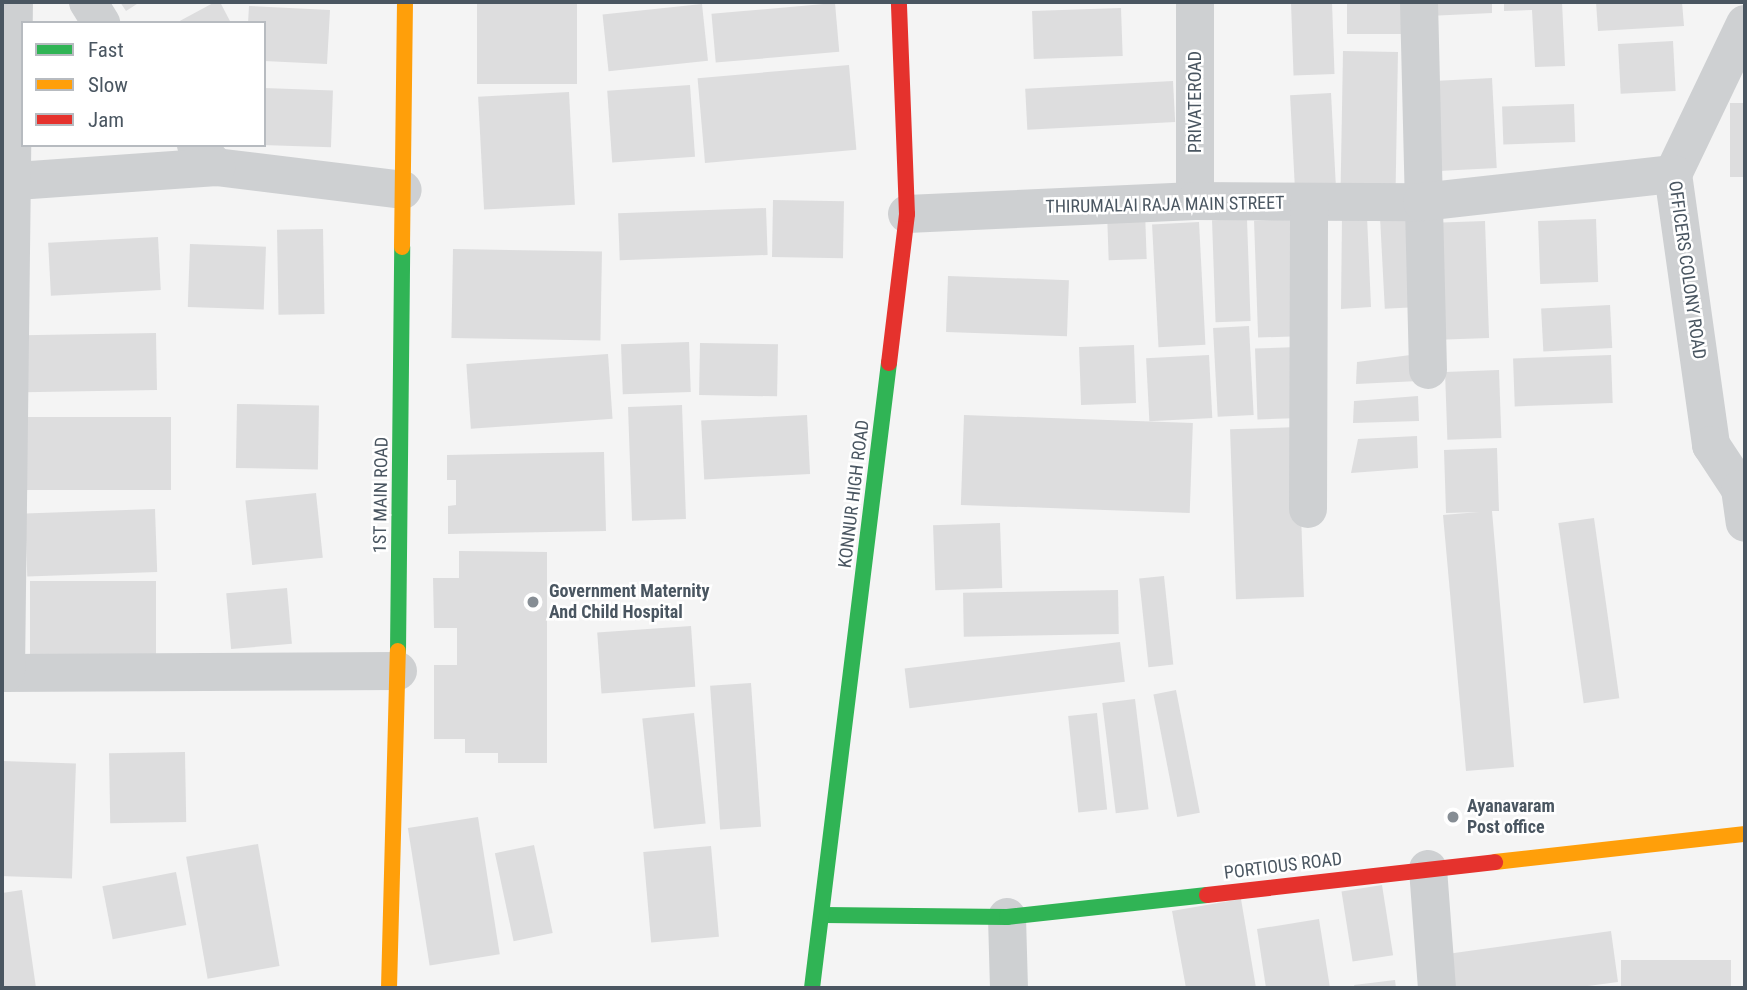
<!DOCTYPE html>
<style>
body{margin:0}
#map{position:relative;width:1747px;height:990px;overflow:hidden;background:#f4f4f4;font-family:"Roboto Condensed",sans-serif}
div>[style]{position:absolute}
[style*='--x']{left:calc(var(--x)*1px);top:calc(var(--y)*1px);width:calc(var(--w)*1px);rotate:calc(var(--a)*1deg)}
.building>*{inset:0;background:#ddddde;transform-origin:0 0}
.street>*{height:38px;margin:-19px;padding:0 19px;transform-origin:19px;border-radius:19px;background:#ced0d2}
.fast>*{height:16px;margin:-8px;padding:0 8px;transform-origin:8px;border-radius:8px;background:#30b455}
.slow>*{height:16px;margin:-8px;padding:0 8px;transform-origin:8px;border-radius:8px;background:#ff9f0a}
.jam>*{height:16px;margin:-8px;padding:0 8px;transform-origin:8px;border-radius:8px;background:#e5322d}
.dots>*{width:19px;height:19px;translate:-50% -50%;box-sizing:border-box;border:4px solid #fff;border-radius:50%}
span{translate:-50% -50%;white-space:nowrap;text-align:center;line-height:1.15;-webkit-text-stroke:5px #fff;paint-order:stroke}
.street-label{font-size:18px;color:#4a5661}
.poi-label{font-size:18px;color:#4a5661;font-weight:700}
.left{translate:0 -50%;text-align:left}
.frame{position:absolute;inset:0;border:4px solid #4a5661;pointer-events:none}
.legend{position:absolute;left:21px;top:21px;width:245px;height:126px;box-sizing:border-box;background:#fff;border:2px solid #b7bbc0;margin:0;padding:9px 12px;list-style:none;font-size:21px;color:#4a5661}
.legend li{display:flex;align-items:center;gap:14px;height:35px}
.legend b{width:35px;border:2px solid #b7bbc0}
</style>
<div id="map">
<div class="building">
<div style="clip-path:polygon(120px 2px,140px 2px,126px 11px)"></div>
<div style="clip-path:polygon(215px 2px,220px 2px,231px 23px,176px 23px)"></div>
<div style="left:477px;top:2px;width:100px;height:82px"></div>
<div style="left:1332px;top:2px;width:72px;height:41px;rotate:88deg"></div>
<div style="left:1347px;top:2px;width:66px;height:32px"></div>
<div style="clip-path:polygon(1427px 2px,1492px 2px,1492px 13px,1428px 16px)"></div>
<div style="clip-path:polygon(1504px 2px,1562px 2px,1565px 66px,1535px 67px,1532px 10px,1504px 11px)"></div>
<div style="clip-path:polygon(1596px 2px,1682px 2px,1684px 26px,1598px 31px)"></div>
<div style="left:835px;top:3px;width:49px;height:124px;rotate:85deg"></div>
<div style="left:702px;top:4px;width:57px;height:100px;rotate:84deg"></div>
<div style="clip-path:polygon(249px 6px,330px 10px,327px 64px,264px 61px,264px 23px,248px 23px)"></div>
<div style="left:1121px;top:8px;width:48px;height:89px;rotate:88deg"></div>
<div style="left:1673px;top:41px;width:50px;height:55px;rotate:87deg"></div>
<div style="left:1343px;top:51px;width:55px;height:135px;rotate:1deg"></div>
<div style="left:849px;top:65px;width:85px;height:152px;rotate:85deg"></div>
<div style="left:1492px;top:78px;width:90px;height:63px;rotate:87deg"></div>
<div style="left:1173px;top:81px;width:41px;height:148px;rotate:87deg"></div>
<div style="left:690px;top:85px;width:72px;height:83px;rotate:86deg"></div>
<div style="left:264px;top:88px;width:69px;height:57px;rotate:2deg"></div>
<div style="left:569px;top:92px;width:113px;height:91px;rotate:87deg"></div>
<div style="left:1331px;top:93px;width:97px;height:41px;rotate:87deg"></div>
<div style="left:1730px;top:103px;width:15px;height:74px"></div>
<div style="left:1574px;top:104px;width:38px;height:72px;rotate:88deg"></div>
<div style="left:773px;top:200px;width:71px;height:57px;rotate:1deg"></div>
<div style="left:766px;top:208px;width:47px;height:148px;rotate:88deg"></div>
<div style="left:1145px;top:211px;width:48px;height:38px;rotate:88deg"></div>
<div style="clip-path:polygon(1342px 216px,1367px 216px,1371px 307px,1341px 309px)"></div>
<div style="left:1414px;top:216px;width:91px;height:34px;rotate:87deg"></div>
<div style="left:1247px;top:219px;width:102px;height:35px;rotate:88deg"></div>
<div style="left:1301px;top:219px;width:117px;height:47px;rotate:88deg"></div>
<div style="left:1596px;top:219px;width:63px;height:58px;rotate:88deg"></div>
<div style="left:1485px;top:221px;width:117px;height:50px;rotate:88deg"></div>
<div style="left:1199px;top:222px;width:123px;height:47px;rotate:87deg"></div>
<div style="left:323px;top:229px;width:85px;height:46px;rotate:89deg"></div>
<div style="left:158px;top:237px;width:53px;height:110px;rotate:87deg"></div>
<div style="left:190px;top:244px;width:76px;height:63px;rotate:2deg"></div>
<div style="left:453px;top:249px;width:149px;height:89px;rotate:1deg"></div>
<div style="left:948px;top:276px;width:121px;height:56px;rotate:2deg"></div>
<div style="left:1610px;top:305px;width:43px;height:69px;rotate:87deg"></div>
<div style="left:1249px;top:326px;width:89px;height:36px;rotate:87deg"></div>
<div style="left:156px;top:333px;width:57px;height:133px;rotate:89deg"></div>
<div style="left:689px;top:342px;width:50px;height:68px;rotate:88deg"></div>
<div style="left:700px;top:343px;width:78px;height:52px;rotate:1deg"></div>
<div style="left:1134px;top:345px;width:58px;height:55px;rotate:88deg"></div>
<div style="left:1298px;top:347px;width:71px;height:43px;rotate:88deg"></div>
<div style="left:608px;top:354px;width:65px;height:142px;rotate:86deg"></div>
<div style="clip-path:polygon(1418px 354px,1419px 381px,1356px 384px,1357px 362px)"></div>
<div style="left:1209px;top:355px;width:63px;height:63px;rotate:87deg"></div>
<div style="left:1611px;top:355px;width:48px;height:98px;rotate:88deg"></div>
<div style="left:1499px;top:370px;width:68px;height:54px;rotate:88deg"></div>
<div style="clip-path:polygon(1418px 396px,1419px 421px,1353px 423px,1354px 401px)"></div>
<div style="left:237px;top:404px;width:82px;height:64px;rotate:1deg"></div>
<div style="left:682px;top:405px;width:114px;height:54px;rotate:88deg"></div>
<div style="left:807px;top:415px;width:59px;height:106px;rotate:87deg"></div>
<div style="left:964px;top:415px;width:229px;height:90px;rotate:2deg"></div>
<div style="left:26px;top:417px;width:145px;height:73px"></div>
<div style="left:1298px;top:427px;width:170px;height:68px;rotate:88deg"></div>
<div style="clip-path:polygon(1417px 436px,1418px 468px,1351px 473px,1358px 439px)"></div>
<div style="clip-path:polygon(1497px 448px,1499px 511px,1492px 511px,1514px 767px,1466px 771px,1443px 515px,1479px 512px,1446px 513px,1444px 450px)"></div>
<div style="clip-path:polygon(604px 452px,606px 531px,448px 534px,448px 506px,456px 505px,456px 480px,447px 480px,447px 455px)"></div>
<div style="left:316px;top:493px;width:65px;height:71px;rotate:84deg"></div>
<div style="left:155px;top:509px;width:63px;height:130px;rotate:88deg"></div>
<div style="left:1594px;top:518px;width:182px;height:36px;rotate:82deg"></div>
<div style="left:1000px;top:523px;width:65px;height:67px;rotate:88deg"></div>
<div style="clip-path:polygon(459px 551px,547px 552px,547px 763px,498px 763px,498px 753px,465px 753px,465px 739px,434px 739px,434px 665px,457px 665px,457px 628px,434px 628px,433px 578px,459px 578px)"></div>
<div style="left:1164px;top:576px;width:89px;height:25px;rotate:84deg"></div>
<div style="left:30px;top:581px;width:126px;height:74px"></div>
<div style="left:287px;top:588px;width:56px;height:61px;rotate:85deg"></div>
<div style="left:1118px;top:590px;width:44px;height:155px;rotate:89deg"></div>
<div style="left:691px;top:626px;width:61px;height:94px;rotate:86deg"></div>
<div style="left:1120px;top:642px;width:40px;height:217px;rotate:83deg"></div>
<div style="left:751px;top:683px;width:144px;height:41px;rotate:86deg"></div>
<div style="left:1176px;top:690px;width:125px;height:23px;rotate:79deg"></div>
<div style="left:1135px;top:699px;width:111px;height:33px;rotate:83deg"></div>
<div style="left:694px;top:713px;width:111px;height:52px;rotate:84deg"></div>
<div style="left:1097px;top:713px;width:97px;height:29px;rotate:84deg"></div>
<div style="left:185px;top:752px;width:70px;height:76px;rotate:89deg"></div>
<div style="left:2px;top:761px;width:74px;height:115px;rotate:2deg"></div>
<div style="left:478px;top:817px;width:139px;height:71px;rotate:81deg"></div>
<div style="left:258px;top:844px;width:124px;height:73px;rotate:80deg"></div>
<div style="left:534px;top:845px;width:90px;height:40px;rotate:78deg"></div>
<div style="left:711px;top:846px;width:91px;height:68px;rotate:85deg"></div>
<div style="left:176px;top:872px;width:54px;height:75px;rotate:79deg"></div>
<div style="left:1382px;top:885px;width:71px;height:41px;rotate:81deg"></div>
<div style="clip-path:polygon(22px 890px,36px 988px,2px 988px,2px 893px)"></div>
<div style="clip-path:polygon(1241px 899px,1256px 988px,1186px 988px,1172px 911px)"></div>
<div style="clip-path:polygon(1319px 919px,1330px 988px,1266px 988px,1257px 929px)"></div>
<div style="clip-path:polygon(1611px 931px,1618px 982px,1573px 988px,1452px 988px,1447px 954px)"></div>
<div style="left:1621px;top:960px;width:110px;height:28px"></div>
<div style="clip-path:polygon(1395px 980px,1396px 988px,1355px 988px,1354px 985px)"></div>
</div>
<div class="street">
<div style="--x:88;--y:2;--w:25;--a:58"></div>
<div style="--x:1195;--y:2;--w:199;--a:90"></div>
<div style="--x:1419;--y:2;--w:368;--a:88.6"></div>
<div style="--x:1745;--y:24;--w:166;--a:115.6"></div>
<div style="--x:1673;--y:174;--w:274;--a:82"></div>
<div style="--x:1711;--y:445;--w:53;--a:56.6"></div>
<div style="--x:1740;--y:489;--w:34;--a:82"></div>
<div style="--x:196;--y:145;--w:30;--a:48"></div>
<div style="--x:216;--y:167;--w:188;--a:7"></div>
<div style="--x:2;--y:182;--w:215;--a:-4"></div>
<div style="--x:907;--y:214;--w:288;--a:-2.6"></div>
<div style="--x:1195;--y:201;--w:227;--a:0.3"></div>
<div style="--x:1422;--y:202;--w:253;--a:-6.4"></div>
<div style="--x:1308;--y:509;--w:306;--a:-89.8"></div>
<div style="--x:2;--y:673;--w:396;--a:-0.3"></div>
<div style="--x:6;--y:673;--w:671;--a:-89.32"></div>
<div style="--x:1428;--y:869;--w:119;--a:85.7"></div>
<div style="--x:1007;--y:917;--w:71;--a:88.4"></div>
</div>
<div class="fast">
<div style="--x:398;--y:651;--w:404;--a:-89.4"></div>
<div style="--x:824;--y:915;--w:183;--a:0.6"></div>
<div style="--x:1007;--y:917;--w:201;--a:-6.3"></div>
<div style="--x:812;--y:988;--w:630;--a:-82.98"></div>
</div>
<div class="slow">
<div style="--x:402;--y:247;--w:245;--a:-89.3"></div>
<div style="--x:1495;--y:862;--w:252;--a:-6.4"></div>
<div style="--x:389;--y:988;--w:337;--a:-88.5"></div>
</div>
<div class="jam">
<div style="--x:889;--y:363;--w:150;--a:-83.1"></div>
<div style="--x:907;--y:214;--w:212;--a:-92.2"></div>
<div style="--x:1207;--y:895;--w:290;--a:-6.5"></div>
</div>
<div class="dots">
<div style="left:533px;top:602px;background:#868d94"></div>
<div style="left:1453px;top:817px;background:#868d94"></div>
</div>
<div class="street-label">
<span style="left:1195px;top:102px;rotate:-90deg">PRIVATEROAD</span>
<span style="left:1165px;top:205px;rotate:-1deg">THIRUMALAI RAJA MAIN STREET</span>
<span style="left:1687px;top:270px;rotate:82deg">OFFICERS COLONY ROAD</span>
<span style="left:854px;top:494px;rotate:-83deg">KONNUR HIGH ROAD</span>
<span style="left:381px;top:495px;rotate:-89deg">1ST MAIN ROAD</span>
<span style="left:1283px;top:866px;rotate:-7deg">PORTIOUS ROAD</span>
</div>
<div class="poi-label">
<span class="left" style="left:549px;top:602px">Government Maternity<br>And Child Hospital</span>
<span class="left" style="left:1467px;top:817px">Ayanavaram<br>Post office</span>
</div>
<div class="frame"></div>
<ul class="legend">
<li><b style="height:9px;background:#30b455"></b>Fast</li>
<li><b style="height:9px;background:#ff9f0a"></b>Slow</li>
<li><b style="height:9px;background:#e5322d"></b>Jam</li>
</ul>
</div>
